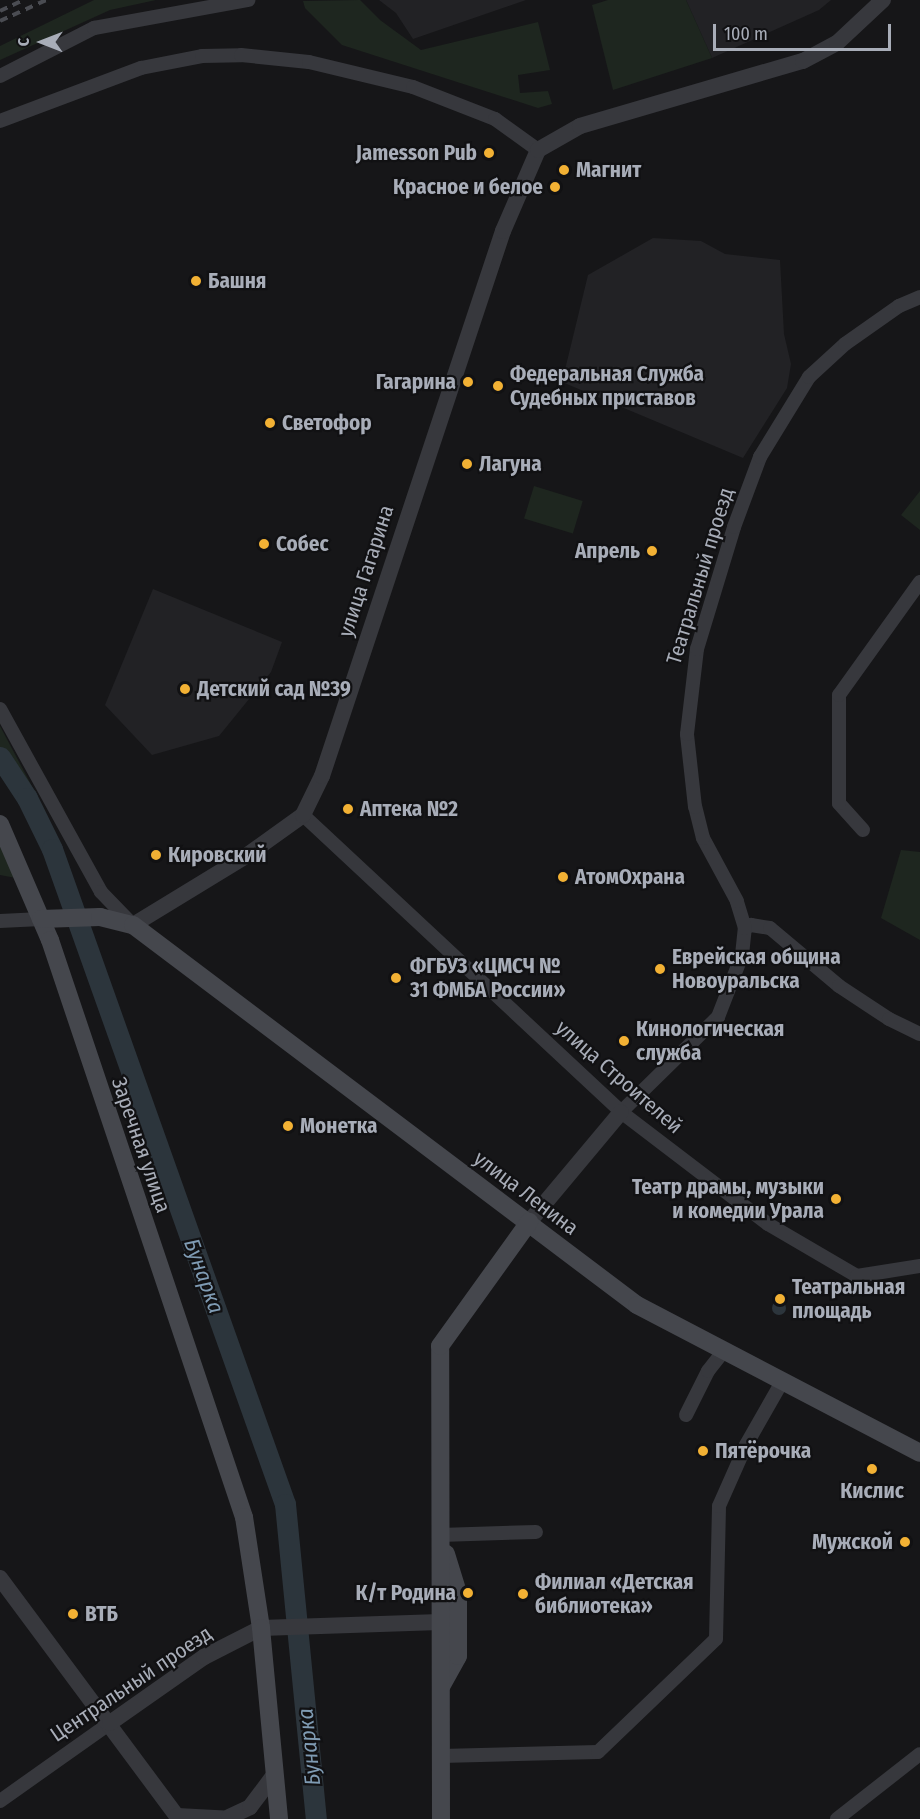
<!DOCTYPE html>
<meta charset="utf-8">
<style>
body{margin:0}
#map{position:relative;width:920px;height:1819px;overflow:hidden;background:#161618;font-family:"Fira Sans Condensed",sans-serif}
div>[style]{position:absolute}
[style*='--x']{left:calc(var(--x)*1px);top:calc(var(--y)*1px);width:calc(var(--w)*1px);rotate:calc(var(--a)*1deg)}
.built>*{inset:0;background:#222225}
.green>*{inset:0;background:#1e261f;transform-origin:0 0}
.water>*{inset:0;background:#2c353c}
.round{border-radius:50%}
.river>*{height:21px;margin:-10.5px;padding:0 10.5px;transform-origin:10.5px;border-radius:10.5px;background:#2c353c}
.minor>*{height:14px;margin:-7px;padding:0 7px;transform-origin:7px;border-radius:7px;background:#37383d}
.tertiary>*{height:16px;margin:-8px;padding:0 8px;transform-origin:8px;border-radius:8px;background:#37383d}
.secondary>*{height:18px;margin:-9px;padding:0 9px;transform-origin:9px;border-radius:9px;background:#45474d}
.rail>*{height:4px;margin-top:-2px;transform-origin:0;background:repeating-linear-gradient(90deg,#4a4c52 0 8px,transparent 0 14px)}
.dots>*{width:16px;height:16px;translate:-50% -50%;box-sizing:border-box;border:3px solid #111113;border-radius:50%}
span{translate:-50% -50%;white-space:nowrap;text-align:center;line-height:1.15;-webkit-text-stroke:4.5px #111113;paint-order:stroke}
.poi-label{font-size:21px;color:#a8adb8;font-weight:700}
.right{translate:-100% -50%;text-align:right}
.left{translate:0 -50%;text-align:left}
.street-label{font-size:21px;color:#a8adb8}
.water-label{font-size:22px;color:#7f9bb3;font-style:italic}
.north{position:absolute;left:12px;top:12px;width:60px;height:60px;-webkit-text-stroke:4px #111113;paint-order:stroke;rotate:270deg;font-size:16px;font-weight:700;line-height:24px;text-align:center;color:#a8adb8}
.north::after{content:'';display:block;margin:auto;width:21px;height:27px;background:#a8adb8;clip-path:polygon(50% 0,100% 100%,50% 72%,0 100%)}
.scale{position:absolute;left:713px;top:24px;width:178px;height:27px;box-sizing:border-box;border:3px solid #a8adb8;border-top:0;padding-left:8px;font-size:18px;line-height:21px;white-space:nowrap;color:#a8adb8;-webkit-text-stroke:4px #111113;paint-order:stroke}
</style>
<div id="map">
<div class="built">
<div style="clip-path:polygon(379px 0,526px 0,413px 39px,396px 13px)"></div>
<div style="clip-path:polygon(686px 0,831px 0,819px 10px,712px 58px)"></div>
<div style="clip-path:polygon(653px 238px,701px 241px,725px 254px,780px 260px,784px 334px,791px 364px,787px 388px,743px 458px,562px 382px,588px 275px)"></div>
<div style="clip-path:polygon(153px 589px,282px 642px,271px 672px,219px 736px,152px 755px,105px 705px)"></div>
</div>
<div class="green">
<div style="clip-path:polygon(94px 0,156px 0,110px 10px,0 60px,0 46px)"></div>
<div style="clip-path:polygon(360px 0,380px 20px,421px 50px,538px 22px,550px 70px,518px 75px,520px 93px,548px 91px,552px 104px,538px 108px,342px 45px,305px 8px,303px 1px)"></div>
<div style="clip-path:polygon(608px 0,686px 0,712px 58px,613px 90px,592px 5px)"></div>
<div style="left:534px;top:486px;width:51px;height:34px;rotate:17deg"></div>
<div style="clip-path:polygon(920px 491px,920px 530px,901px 515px)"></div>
<div style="clip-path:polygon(0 726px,45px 811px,42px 813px,0 750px)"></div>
<div style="clip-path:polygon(0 844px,16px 878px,0 875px)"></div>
<div style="clip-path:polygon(901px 850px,920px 852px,920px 940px,881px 918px)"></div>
</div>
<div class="water">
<div class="round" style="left:772px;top:1301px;width:14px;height:14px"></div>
</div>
<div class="river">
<div style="--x:0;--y:757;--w:49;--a:56.6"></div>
<div style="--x:27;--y:798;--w:57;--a:63.9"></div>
<div style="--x:52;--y:849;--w:695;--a:70.42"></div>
<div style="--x:285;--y:1504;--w:317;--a:84.4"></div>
</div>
<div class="minor">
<div style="--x:0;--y:76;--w:106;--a:-27.1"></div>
<div style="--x:94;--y:28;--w:157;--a:-10.3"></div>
<div style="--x:0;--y:121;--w:151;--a:-20.6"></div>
<div style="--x:141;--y:68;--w:62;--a:-11.1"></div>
<div style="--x:202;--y:56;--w:39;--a:-1"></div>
<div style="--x:241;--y:55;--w:68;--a:5.9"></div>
<div style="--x:309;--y:62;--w:107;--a:13.5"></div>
<div style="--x:413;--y:87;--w:88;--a:21.3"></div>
<div style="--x:495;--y:119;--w:53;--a:35.8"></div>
<div style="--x:0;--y:709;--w:209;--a:61.1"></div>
<div style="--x:101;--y:892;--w:46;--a:45.9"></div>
<div style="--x:303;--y:815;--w:435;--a:43"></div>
<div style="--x:621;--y:1112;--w:185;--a:37.3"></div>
<div style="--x:768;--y:1224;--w:103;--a:30.3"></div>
<div style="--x:857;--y:1276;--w:64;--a:-9"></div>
<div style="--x:863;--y:830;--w:36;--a:-132"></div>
<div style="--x:839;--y:803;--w:108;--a:-90"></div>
<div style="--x:839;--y:695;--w:139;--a:-54.4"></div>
<div style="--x:0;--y:921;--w:41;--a:-2.8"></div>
<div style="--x:745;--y:928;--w:7;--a:-27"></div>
<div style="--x:751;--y:925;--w:19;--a:9"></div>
<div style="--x:770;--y:928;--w:90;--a:40"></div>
<div style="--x:839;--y:986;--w:60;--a:33.4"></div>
<div style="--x:889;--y:1019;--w:34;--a:26"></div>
<div style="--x:621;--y:1112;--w:136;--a:-44.4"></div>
<div style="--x:718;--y:1017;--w:66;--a:-68.8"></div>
<div style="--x:742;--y:955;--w:27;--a:-84"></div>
<div style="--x:745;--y:928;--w:28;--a:-107"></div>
<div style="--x:737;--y:901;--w:72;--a:-118.4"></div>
<div style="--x:703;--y:838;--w:32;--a:-104"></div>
<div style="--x:695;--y:807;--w:73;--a:-96.3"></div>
<div style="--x:687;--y:734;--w:86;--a:-83.3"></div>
<div style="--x:697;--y:649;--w:127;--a:-73.1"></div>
<div style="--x:734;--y:527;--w:75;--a:-69.6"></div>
<div style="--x:760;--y:457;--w:94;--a:-58.5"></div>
<div style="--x:809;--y:377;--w:49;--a:-42.5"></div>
<div style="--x:845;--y:344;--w:66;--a:-35.1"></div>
<div style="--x:899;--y:306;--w:23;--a:-23"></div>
<div style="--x:686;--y:1415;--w:49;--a:-63.4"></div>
<div style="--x:708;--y:1371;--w:24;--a:-52"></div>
<div style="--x:440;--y:1535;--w:96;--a:-1.8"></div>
<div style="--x:441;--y:1756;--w:157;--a:-1.5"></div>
<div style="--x:598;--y:1752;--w:163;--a:-43.8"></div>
<div style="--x:716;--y:1639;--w:133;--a:-88.7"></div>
<div style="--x:719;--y:1506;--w:67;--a:-66.1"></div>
<div style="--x:746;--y:1445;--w:73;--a:-60.3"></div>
<div style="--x:0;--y:1801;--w:135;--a:-35.3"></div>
<div style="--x:837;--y:1819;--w:105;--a:-38.1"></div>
</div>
<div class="tertiary">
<div style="--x:133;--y:925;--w:132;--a:-31.4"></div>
<div style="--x:246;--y:856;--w:70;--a:-35.7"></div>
<div style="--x:303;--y:815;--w:43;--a:-64"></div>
<div style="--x:322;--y:776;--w:574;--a:-71.63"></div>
<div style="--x:503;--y:231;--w:88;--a:-66.6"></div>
<div style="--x:538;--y:150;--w:48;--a:-29.7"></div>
<div style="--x:580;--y:126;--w:232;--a:-16.3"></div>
<div style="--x:803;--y:61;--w:38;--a:-28"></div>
<div style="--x:837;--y:43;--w:63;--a:-43.1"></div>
<div style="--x:529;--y:1222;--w:143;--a:-50.1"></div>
<div style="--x:0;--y:1578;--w:297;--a:53.4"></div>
<div style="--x:177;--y:1816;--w:57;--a:3"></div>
<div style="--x:110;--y:1723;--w:115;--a:-35.1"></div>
<div style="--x:204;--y:1657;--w:64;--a:-27"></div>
<div style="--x:261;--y:1628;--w:179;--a:-1.9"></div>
<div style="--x:229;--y:1817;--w:23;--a:-25"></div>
<div style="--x:250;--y:1807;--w:38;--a:-53"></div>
</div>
<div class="secondary">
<div style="--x:0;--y:824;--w:126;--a:66.7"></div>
<div style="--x:50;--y:940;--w:609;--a:71.42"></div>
<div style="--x:244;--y:1517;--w:112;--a:81.3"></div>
<div style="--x:261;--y:1628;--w:192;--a:84.6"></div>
<div style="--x:41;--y:919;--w:59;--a:-1.9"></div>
<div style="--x:100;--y:917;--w:34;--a:14"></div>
<div style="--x:133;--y:925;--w:631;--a:37.02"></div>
<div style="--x:637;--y:1305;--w:319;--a:27.6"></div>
<div style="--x:442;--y:1685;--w:33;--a:-61"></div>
<div style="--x:458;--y:1656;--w:63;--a:-90"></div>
<div style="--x:458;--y:1593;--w:41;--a:-107.1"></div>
<div style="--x:441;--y:1819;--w:473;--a:-90.1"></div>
<div style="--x:440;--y:1346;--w:153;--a:-54.3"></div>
</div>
<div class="rail">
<div style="--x:0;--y:11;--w:26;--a:-25"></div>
<div style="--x:0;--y:21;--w:51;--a:-24.5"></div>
</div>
<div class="dots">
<div style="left:489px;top:153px;background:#f2b134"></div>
<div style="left:564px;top:170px;background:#f2b134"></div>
<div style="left:555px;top:187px;background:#f2b134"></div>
<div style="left:196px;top:281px;background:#f2b134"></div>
<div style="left:468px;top:382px;background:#f2b134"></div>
<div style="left:498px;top:386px;background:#f2b134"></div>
<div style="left:270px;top:423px;background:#f2b134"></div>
<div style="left:467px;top:464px;background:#f2b134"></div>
<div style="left:264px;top:544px;background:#f2b134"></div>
<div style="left:652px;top:551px;background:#f2b134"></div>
<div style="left:185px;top:689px;background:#f2b134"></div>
<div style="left:348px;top:809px;background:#f2b134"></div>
<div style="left:156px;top:855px;background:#f2b134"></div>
<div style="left:563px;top:877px;background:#f2b134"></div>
<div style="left:660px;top:969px;background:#f2b134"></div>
<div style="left:396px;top:978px;background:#f2b134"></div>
<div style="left:624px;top:1041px;background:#f2b134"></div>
<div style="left:288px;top:1126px;background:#f2b134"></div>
<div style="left:836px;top:1199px;background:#f2b134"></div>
<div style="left:780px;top:1299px;background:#f2b134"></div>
<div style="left:703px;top:1451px;background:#f2b134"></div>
<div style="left:872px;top:1469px;background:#f2b134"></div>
<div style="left:905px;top:1542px;background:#f2b134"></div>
<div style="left:468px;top:1593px;background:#f2b134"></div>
<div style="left:523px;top:1594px;background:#f2b134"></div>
<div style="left:73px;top:1614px;background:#f2b134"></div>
</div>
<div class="poi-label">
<span class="right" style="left:477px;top:153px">Jamesson Pub</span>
<span class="left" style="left:576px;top:170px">Магнит</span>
<span class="right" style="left:543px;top:187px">Красное и белое</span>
<span class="left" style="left:208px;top:281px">Башня</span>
<span class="left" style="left:510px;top:386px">Федеральная Служба<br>Судебных приставов</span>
<span class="right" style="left:456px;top:382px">Гагарина</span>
<span class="left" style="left:282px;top:423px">Светофор</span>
<span class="left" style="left:479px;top:464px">Лагуна</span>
<span class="left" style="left:276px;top:544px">Собес</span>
<span class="right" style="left:640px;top:551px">Апрель</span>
<span class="left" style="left:197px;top:689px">Детский сад №39</span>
<span class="left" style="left:360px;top:809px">Аптека №2</span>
<span class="left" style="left:168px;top:855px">Кировский</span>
<span class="left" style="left:575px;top:877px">АтомОхрана</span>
<span class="left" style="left:672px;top:969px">Еврейская община<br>Новоуральска</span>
<span class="left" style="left:410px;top:978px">ФГБУЗ «ЦМСЧ №<br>31 ФМБА России»</span>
<span class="left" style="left:636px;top:1041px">Кинологическая<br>служба</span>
<span class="left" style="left:300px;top:1126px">Монетка</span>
<span class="right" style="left:824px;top:1199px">Театр драмы, музыки<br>и комедии Урала</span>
<span class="left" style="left:792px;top:1299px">Театральная<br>площадь</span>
<span class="left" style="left:715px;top:1451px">Пятёрочка</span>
<span style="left:872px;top:1491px">Кислис</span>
<span class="right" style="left:893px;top:1542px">Мужской</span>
<span class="left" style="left:535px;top:1594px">Филиал «Детская<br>библиотека»</span>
<span class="right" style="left:456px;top:1593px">К/т Родина</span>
<span class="left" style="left:85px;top:1614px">ВТБ</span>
</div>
<div class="street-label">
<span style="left:366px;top:571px;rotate:-72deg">улица Гагарина</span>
<span style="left:700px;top:576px;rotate:-73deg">Театральный проезд</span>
<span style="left:619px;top:1077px;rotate:41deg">улица Строителей</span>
<span style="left:141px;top:1145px;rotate:71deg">Заречная улица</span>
<span style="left:526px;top:1193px;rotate:37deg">улица Ленина</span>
<span style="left:131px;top:1684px;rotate:-34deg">Центральный проезд</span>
</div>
<div class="water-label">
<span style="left:204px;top:1276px;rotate:70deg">Бунарка</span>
<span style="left:309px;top:1747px;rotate:-96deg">Бунарка</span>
</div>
<div class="north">С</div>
<div class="scale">100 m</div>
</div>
